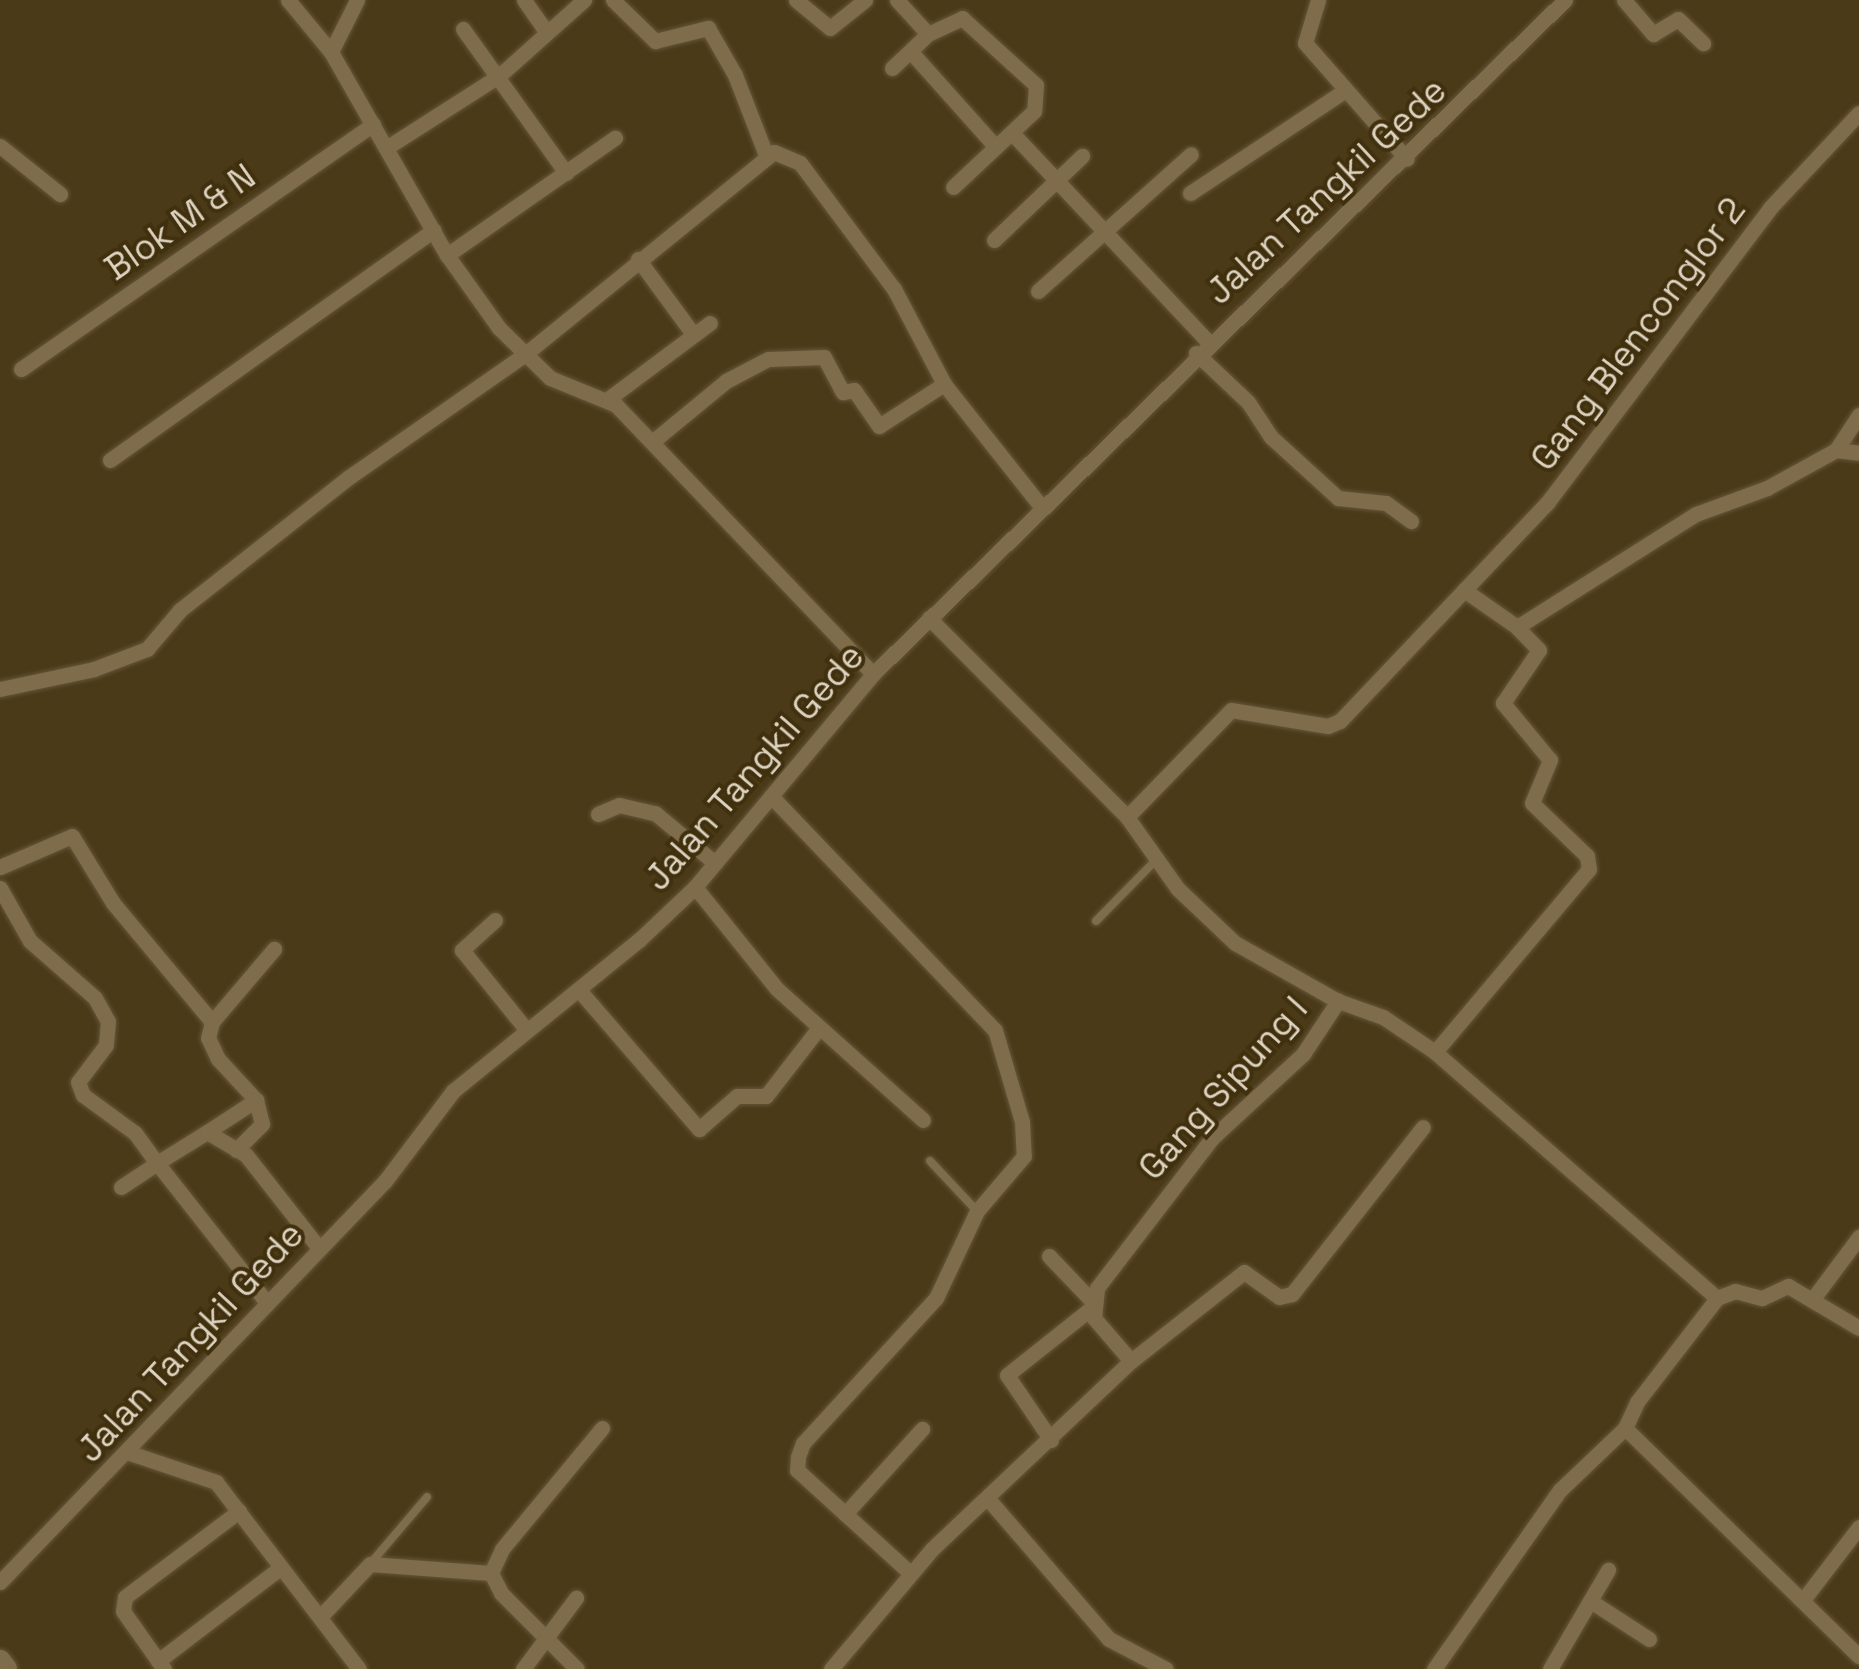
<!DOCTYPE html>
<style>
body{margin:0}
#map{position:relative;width:1859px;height:1669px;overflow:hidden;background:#4b3a18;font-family:"Space Grotesk",sans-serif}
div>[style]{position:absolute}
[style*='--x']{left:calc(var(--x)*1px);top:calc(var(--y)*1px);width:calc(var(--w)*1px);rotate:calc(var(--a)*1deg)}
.roads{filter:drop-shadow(0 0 2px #64563a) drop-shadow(0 0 2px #64563a)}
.lane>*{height:8px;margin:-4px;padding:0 4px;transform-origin:4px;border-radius:4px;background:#7e6c4a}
.street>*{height:15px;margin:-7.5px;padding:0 7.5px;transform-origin:7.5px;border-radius:7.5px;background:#7e6c4a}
.secondary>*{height:22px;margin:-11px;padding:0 11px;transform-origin:11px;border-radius:11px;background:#7e6c4a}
span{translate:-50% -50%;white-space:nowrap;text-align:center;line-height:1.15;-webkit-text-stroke:8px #40300d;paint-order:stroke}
.street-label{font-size:35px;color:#ddd3c1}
</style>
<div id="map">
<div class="roads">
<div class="lane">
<div style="--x:1096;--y:921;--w:84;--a:-45.5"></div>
<div style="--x:930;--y:1161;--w:69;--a:46.8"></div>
<div style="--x:370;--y:1564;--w:88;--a:-49.6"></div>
</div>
<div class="street">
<div style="--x:288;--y:0;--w:67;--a:50.4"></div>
<div style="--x:357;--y:0;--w:58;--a:116.6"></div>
<div style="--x:331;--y:52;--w:234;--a:60.3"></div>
<div style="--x:447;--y:255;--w:90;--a:54.5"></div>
<div style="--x:499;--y:328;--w:71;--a:44.4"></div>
<div style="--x:550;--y:378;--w:71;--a:22.2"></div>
<div style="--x:616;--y:405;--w:372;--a:46.3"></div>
<div style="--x:524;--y:0;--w:38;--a:55"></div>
<div style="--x:613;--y:0;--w:59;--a:44.3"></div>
<div style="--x:655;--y:41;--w:55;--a:-13.8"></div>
<div style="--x:708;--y:28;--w:54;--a:60.1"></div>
<div style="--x:735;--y:75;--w:86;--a:68.8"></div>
<div style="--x:796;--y:0;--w:44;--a:39.5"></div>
<div style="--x:830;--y:28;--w:45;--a:-38.7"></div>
<div style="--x:897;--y:0;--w:46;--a:47.6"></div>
<div style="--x:1318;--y:0;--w:45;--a:106.8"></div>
<div style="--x:1305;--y:43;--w:154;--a:48.7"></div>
<div style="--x:1624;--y:0;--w:45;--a:49.5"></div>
<div style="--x:1653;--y:34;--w:29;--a:-31"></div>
<div style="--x:1678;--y:19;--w:35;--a:44"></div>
<div style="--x:463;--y:29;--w:177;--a:54.4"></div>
<div style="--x:911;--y:52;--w:127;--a:48.2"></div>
<div style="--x:892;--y:68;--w:50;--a:-43.4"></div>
<div style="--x:928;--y:34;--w:38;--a:-25"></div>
<div style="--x:962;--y:18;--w:100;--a:42.2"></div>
<div style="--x:1036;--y:85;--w:26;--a:94"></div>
<div style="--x:1034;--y:111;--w:111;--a:136.8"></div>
<div style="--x:1012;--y:133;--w:287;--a:46.8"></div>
<div style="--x:0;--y:146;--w:77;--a:38.7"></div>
<div style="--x:386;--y:148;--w:135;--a:-32.6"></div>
<div style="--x:500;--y:75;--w:113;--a:-41.8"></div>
<div style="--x:1190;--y:193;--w:185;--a:-33.5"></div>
<div style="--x:994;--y:240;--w:122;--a:-43.7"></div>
<div style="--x:447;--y:255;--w:205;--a:-34.9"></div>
<div style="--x:638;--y:259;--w:93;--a:53.7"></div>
<div style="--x:1038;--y:291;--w:205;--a:-41.8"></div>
<div style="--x:1196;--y:353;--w:71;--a:43.3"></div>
<div style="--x:1248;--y:402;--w:42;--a:56.7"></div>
<div style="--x:1271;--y:437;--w:91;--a:42.3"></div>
<div style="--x:1338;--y:498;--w:48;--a:5.9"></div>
<div style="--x:1386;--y:503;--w:31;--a:36"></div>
<div style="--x:21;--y:369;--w:429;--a:-34.8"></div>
<div style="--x:608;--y:399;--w:127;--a:-36.7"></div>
<div style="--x:652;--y:442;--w:96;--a:-39.5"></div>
<div style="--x:726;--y:381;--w:47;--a:-27.6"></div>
<div style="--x:768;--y:359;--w:56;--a:-2"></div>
<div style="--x:824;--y:357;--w:40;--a:62"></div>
<div style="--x:843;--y:392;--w:11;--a:-10"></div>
<div style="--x:854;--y:390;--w:44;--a:55.2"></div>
<div style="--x:879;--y:426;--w:77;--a:-32.9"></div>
<div style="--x:944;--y:384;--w:159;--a:51.6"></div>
<div style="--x:1836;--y:450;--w:42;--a:-56.7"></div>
<div style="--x:110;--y:460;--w:397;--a:-35.4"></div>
<div style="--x:1464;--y:590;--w:65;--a:34.9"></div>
<div style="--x:1517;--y:627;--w:212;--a:-32.3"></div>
<div style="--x:1696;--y:514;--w:76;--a:-20.1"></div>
<div style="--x:1767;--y:488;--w:79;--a:-28.8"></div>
<div style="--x:1836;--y:450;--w:23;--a:7"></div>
<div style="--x:929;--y:618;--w:281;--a:45.1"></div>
<div style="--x:1127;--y:817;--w:88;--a:54.7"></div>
<div style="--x:1178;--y:889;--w:79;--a:43.5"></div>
<div style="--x:1235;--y:943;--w:118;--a:29.4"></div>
<div style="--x:1338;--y:1001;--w:48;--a:19.6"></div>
<div style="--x:1383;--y:1017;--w:63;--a:33.9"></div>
<div style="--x:1435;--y:1052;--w:374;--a:41.1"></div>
<div style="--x:0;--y:689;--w:96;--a:-12"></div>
<div style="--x:94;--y:669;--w:57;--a:-20.7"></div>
<div style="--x:147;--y:649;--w:51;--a:-49.8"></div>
<div style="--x:180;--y:610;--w:215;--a:-38.2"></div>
<div style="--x:349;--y:477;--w:213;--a:-34.9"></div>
<div style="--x:524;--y:355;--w:322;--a:-39.1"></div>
<div style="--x:774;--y:152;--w:28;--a:23"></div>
<div style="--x:800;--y:163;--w:157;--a:53.3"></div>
<div style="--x:894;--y:289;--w:107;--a:62.2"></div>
<div style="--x:771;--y:796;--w:324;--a:46.3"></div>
<div style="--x:995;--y:1030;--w:96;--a:73.6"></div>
<div style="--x:1022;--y:1122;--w:34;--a:87"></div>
<div style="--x:1024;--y:1156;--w:72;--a:130.5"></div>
<div style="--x:977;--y:1211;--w:96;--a:115.2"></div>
<div style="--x:936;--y:1298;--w:197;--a:132.5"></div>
<div style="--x:803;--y:1443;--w:15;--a:110"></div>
<div style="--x:798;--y:1457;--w:13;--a:94"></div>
<div style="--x:797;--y:1470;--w:153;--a:42.3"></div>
<div style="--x:598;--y:814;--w:23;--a:-23"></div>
<div style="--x:619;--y:805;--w:37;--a:13"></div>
<div style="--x:655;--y:813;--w:78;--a:39.8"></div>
<div style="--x:1127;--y:817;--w:149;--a:-45.8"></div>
<div style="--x:1231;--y:710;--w:98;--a:9.4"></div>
<div style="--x:1328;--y:726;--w:13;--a:-23"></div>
<div style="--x:1340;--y:721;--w:301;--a:-46.5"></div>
<div style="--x:1547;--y:503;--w:370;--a:-52.9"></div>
<div style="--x:1770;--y:208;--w:130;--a:-46.9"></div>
<div style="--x:0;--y:867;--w:78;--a:-23.3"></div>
<div style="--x:72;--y:836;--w:79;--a:58.5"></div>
<div style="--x:113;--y:903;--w:155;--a:50.2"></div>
<div style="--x:695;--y:887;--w:131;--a:51.2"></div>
<div style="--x:777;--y:989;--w:196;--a:41.9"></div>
<div style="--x:0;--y:888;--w:61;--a:60.5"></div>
<div style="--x:30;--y:941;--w:86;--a:41.2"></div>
<div style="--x:95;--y:998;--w:26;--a:61"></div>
<div style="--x:108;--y:1021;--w:24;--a:95"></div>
<div style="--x:106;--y:1045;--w:46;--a:127.1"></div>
<div style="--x:78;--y:1082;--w:14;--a:69"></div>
<div style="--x:83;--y:1095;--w:64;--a:36.2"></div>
<div style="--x:135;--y:1133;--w:37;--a:54"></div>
<div style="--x:157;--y:1163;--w:59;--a:-31.8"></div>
<div style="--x:207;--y:1132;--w:45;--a:30.5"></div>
<div style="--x:246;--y:1155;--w:118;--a:51.9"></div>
<div style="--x:495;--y:920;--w:45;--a:137.7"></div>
<div style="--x:462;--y:950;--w:100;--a:51.1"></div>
<div style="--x:579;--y:990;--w:184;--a:49.2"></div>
<div style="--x:699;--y:1129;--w:50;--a:-41"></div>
<div style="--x:737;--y:1096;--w:29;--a:0"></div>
<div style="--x:766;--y:1096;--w:85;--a:-52.2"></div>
<div style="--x:1435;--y:1052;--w:239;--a:-49.9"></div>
<div style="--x:1589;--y:869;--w:13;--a:-99"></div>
<div style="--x:1587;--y:856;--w:76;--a:-136.1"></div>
<div style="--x:1532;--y:803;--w:47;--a:-67.3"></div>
<div style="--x:1550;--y:760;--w:74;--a:-129.5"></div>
<div style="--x:1503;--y:703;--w:64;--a:-55.8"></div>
<div style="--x:1539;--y:650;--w:32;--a:-134"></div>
<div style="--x:207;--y:1132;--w:59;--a:-33.1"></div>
<div style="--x:256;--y:1100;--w:56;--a:-132.8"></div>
<div style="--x:218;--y:1059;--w:23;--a:-115"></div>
<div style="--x:208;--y:1038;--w:16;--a:-76"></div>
<div style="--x:212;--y:1022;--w:96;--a:-49.7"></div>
<div style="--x:236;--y:1150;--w:37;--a:-45"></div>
<div style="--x:262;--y:1124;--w:25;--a:-104"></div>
<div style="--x:121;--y:1187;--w:43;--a:-33.7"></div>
<div style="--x:157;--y:1163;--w:178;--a:51.8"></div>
<div style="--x:1049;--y:1256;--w:61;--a:46.3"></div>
<div style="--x:1812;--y:1300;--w:79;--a:-53.3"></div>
<div style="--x:1131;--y:1361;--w:57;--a:-130.7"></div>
<div style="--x:1094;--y:1318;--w:30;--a:-84"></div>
<div style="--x:1097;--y:1288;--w:189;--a:-52.5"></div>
<div style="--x:1212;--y:1138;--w:124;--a:-42.7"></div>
<div style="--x:1303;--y:1054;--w:64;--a:-56.6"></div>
<div style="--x:1625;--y:1428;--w:327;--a:44.3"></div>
<div style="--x:1051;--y:1440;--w:78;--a:-124.1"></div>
<div style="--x:1007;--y:1375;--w:106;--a:-38.5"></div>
<div style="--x:127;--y:1452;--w:94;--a:18.6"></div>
<div style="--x:216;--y:1482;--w:235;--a:52.6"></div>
<div style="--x:989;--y:1500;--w:184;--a:49.2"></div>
<div style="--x:1109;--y:1639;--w:64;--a:27.8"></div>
<div style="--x:845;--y:1514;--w:115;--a:-47.8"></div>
<div style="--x:491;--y:1573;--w:22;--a:63"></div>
<div style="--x:501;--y:1593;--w:107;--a:45"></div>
<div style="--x:0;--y:1582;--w:556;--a:-46.17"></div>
<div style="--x:385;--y:1181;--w:113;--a:-52.9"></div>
<div style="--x:453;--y:1091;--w:240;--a:-39.1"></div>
<div style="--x:639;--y:940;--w:77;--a:-43.4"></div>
<div style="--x:695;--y:887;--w:278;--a:-50.1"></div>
<div style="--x:873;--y:674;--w:966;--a:-44.25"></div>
<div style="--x:1803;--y:1600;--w:92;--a:-52.5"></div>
<div style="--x:1592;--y:1602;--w:68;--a:33"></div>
<div style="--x:320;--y:1617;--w:73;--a:-46.7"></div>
<div style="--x:370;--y:1564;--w:121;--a:4.3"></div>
<div style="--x:491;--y:1573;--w:26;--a:-65"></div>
<div style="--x:502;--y:1549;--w:157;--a:-50.4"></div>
<div style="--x:158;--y:1661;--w:153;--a:-37.3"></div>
<div style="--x:164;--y:1669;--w:71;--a:-125.3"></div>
<div style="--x:123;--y:1611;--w:14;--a:-82"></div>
<div style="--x:125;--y:1597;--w:143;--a:-37"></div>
<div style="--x:523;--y:1669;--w:89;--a:-53.3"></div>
<div style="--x:831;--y:1669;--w:157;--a:-49.9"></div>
<div style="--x:932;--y:1549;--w:274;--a:-43.4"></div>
<div style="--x:1131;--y:1361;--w:144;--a:-38.2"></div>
<div style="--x:1244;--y:1272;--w:43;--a:35.5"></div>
<div style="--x:1279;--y:1297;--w:13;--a:-13"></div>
<div style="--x:1292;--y:1294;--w:212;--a:-51.9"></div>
<div style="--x:1434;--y:1669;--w:219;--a:-54.9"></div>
<div style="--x:1560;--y:1490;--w:90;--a:-43.6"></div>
<div style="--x:1625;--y:1428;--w:29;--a:-65"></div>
<div style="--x:1637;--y:1402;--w:131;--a:-52.4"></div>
<div style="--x:1717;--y:1298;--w:19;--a:-21"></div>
<div style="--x:1735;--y:1291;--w:28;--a:15"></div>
<div style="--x:1762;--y:1298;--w:29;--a:-25"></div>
<div style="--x:1788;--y:1286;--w:82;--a:30.6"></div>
<div style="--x:1550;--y:1669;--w:115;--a:-59.6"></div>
</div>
<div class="secondary">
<div style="--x:0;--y:1661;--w:10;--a:53"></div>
</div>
</div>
<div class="street-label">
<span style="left:1326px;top:191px;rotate:-43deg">Jalan Tangkil Gede</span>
<span style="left:180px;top:222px;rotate:-35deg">Blok M &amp; N</span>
<span style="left:1638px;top:334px;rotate:-53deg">Gang Blenconglor 2</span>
<span style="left:754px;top:767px;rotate:-49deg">Jalan Tangkil Gede</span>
<span style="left:1223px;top:1088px;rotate:-48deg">Gang Sipung I</span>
<span style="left:190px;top:1342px;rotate:-47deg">Jalan Tangkil Gede</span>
</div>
</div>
